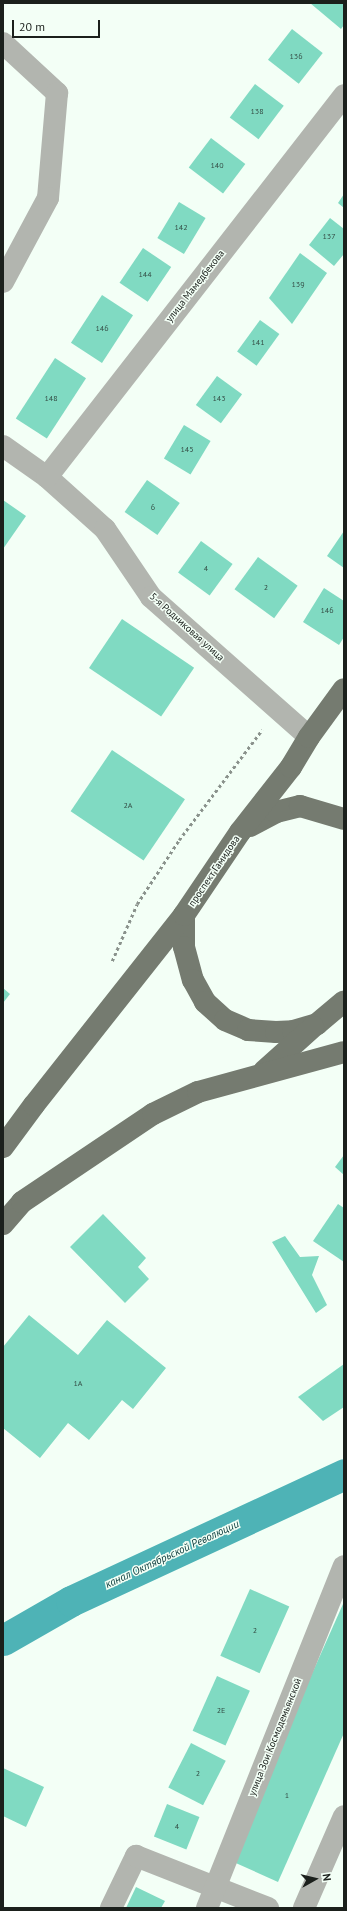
<!DOCTYPE html>
<meta charset="utf-8">
<style>
body{margin:0}
#map{position:relative;width:347px;height:1911px;overflow:hidden;background:#f3fff6;font-family:"PT Sans",sans-serif}
div>[style]{position:absolute}
[style*='--x']{left:calc(var(--x)*1px);top:calc(var(--y)*1px);width:calc(var(--w)*1px);rotate:calc(var(--a)*1deg)}
.canal>*{height:31px;margin:-15.5px;padding:0 15.5px;transform-origin:15.5px;border-radius:15.5px;background:#4eb3b6}
.building>*{inset:0;background:#80dac2;transform-origin:0 0}
.path>*{height:2.5px;margin-top:-1.25px;transform-origin:0;background:repeating-linear-gradient(90deg,#8a928c 0 3px,transparent 0 6px)}
.minor>*{height:22px;margin:-11px;padding:0 11px;transform-origin:11px;border-radius:11px;background:#b2b5af}
.major>*{height:22px;margin:-11px;padding:0 11px;transform-origin:11px;border-radius:11px;background:#757b70}
span{translate:-50% -50%;white-space:nowrap;text-align:center;line-height:1.15;-webkit-text-stroke:3px #f3fff6;paint-order:stroke}
.number-label{font-size:8px;color:#344e46}
.number-label span{-webkit-text-stroke-width:0}
.street-label{font-size:10px;color:#1b201c}
.water-label{font-size:11px;color:#083a3b;font-style:italic}
.frame{position:absolute;inset:0;border:4px solid #1b201c;pointer-events:none}
.north{position:absolute;left:295px;top:1859px;width:40px;height:40px;-webkit-text-stroke:3px #f3fff6;paint-order:stroke;rotate:82deg;font-size:11px;font-weight:700;line-height:16px;text-align:center;color:#1b201c}
.north::after{content:'';display:block;margin:auto;width:14px;height:18px;background:#1b201c;clip-path:polygon(50% 0,100% 100%,50% 72%,0 100%)}
.scale{position:absolute;left:12px;top:20px;width:88px;height:18px;box-sizing:border-box;border:2px solid #1b201c;border-top:0;padding-left:5px;font-size:12px;line-height:14px;white-space:nowrap;color:#1b201c;-webkit-text-stroke:3px #f3fff6;paint-order:stroke}
</style>
<div id="map">
<div class="canal">
<div style="--x:3;--y:1640;--w:78;--a:-29.8"></div>
<div style="--x:71;--y:1601;--w:301;--a:-24.9"></div>
</div>
<div class="building">
<div style="clip-path:polygon(310px 3px,344px 3px,344px 25px,341px 29px)"></div>
<div style="left:292px;top:29px;width:39px;height:39px;rotate:38deg"></div>
<div style="left:255px;top:84px;width:36px;height:42px;rotate:37deg"></div>
<div style="left:211px;top:138px;width:43px;height:37px;rotate:37deg"></div>
<div style="clip-path:polygon(344px 194px,344px 208px,338px 203px)"></div>
<div style="left:179px;top:202px;width:31px;height:42px;rotate:31deg"></div>
<div style="clip-path:polygon(330px 218px,344px 229px,344px 254px,334px 266px,309px 245px)"></div>
<div style="left:143px;top:248px;width:34px;height:42px;rotate:34deg"></div>
<div style="clip-path:polygon(300px 253px,327px 273px,292px 324px,269px 298px)"></div>
<div style="left:102px;top:295px;width:37px;height:57px;rotate:33deg"></div>
<div style="left:260px;top:320px;width:24px;height:39px;rotate:36deg"></div>
<div style="left:55px;top:358px;width:37px;height:72px;rotate:33deg"></div>
<div style="left:217px;top:376px;width:31px;height:36px;rotate:36deg"></div>
<div style="left:184px;top:425px;width:31px;height:39px;rotate:31deg"></div>
<div style="left:147px;top:480px;width:40px;height:39px;rotate:35deg"></div>
<div style="clip-path:polygon(3px 500px,26px 516px,3px 549px)"></div>
<div style="clip-path:polygon(344px 531px,344px 568px,327px 556px)"></div>
<div style="left:201px;top:541px;width:39px;height:39px;rotate:36deg"></div>
<div style="left:258px;top:557px;width:49px;height:40px;rotate:36deg"></div>
<div style="clip-path:polygon(324px 588px,344px 601px,344px 637px,339px 645px,303px 622px)"></div>
<div style="left:122px;top:619px;width:87px;height:59px;rotate:34deg"></div>
<div style="left:112px;top:750px;width:88px;height:74px;rotate:34deg"></div>
<div style="clip-path:polygon(3px 988px,10px 994px,3px 1003px)"></div>
<div style="clip-path:polygon(344px 1155px,344px 1175px,335px 1167px)"></div>
<div style="clip-path:polygon(338px 1204px,344px 1208px,344px 1262px,313px 1241px)"></div>
<div style="clip-path:polygon(103px 1214px,146px 1258px,138px 1267px,149px 1279px,125px 1303px,70px 1247px)"></div>
<div style="clip-path:polygon(285px 1236px,300px 1257px,319px 1256px,312px 1275px,327px 1305px,316px 1313px,272px 1242px)"></div>
<div style="clip-path:polygon(29px 1315px,78px 1355px,107px 1320px,166px 1368px,133px 1409px,122px 1400px,89px 1440px,68px 1423px,40px 1458px,3px 1428px,3px 1347px)"></div>
<div style="clip-path:polygon(344px 1364px,344px 1407px,323px 1421px,298px 1397px)"></div>
<div style="left:250px;top:1589px;width:43px;height:73px;rotate:24deg"></div>
<div style="clip-path:polygon(343px 1604px,344px 1733px,278px 1882px,229px 1860px)"></div>
<div style="left:217px;top:1676px;width:36px;height:60px;rotate:24deg"></div>
<div style="left:191px;top:1743px;width:39px;height:50px;rotate:27deg"></div>
<div style="clip-path:polygon(3px 1768px,44px 1787px,26px 1827px,3px 1816px)"></div>
<div style="left:167px;top:1804px;width:35px;height:35px;rotate:22deg"></div>
<div style="clip-path:polygon(136px 1887px,165px 1901px,161px 1908px,126px 1908px)"></div>
</div>
<div class="path">
<div style="--x:112;--y:961;--w:62;--a:-66.3"></div>
<div style="--x:137;--y:904;--w:77;--a:-56.7"></div>
<div style="--x:179;--y:840;--w:138;--a:-53"></div>
</div>
<div class="minor">
<div style="--x:3;--y:43;--w:74;--a:42.8"></div>
<div style="--x:57;--y:93;--w:105;--a:94.9"></div>
<div style="--x:48;--y:198;--w:95;--a:118.2"></div>
<div style="--x:3;--y:446;--w:54;--a:35.2"></div>
<div style="--x:47;--y:477;--w:78;--a:41.9"></div>
<div style="--x:105;--y:529;--w:82;--a:55.9"></div>
<div style="--x:151;--y:597;--w:211;--a:41.5"></div>
<div style="--x:47;--y:477;--w:484;--a:-52.1"></div>
<div style="--x:111;--y:1908;--w:58;--a:-64.3"></div>
<div style="--x:136;--y:1856;--w:142;--a:21.5"></div>
<div style="--x:207;--y:1908;--w:368;--a:-68.2"></div>
<div style="--x:304;--y:1908;--w:100;--a:-66.5"></div>
</div>
<div class="major">
<div style="--x:250;--y:826;--w:30;--a:-28"></div>
<div style="--x:276;--y:812;--w:25;--a:-14"></div>
<div style="--x:300;--y:806;--w:46;--a:16.5"></div>
<div style="--x:184;--y:915;--w:32;--a:90"></div>
<div style="--x:184;--y:947;--w:34;--a:75"></div>
<div style="--x:193;--y:980;--w:25;--a:61"></div>
<div style="--x:205;--y:1002;--w:27;--a:42"></div>
<div style="--x:225;--y:1020;--w:25;--a:23"></div>
<div style="--x:248;--y:1030;--w:28;--a:4"></div>
<div style="--x:276;--y:1032;--w:17;--a:-3"></div>
<div style="--x:293;--y:1031;--w:25;--a:-16"></div>
<div style="--x:317;--y:1024;--w:35;--a:-40"></div>
<div style="--x:264;--y:1071;--w:66;--a:-41.9"></div>
<div style="--x:3;--y:1147;--w:52;--a:-53.6"></div>
<div style="--x:34;--y:1105;--w:242;--a:-51.7"></div>
<div style="--x:184;--y:915;--w:100;--a:-56"></div>
<div style="--x:240;--y:832;--w:83;--a:-51.9"></div>
<div style="--x:291;--y:767;--w:35;--a:-59"></div>
<div style="--x:309;--y:737;--w:59;--a:-53.9"></div>
<div style="--x:3;--y:1224;--w:29;--a:-49"></div>
<div style="--x:22;--y:1202;--w:158;--a:-33.9"></div>
<div style="--x:153;--y:1114;--w:50;--a:-26.1"></div>
<div style="--x:198;--y:1092;--w:151;--a:-15.3"></div>
</div>
<div class="number-label">
<span style="left:296px;top:57px">136</span>
<span style="left:257px;top:112px">138</span>
<span style="left:217px;top:166px">140</span>
<span style="left:181px;top:228px">142</span>
<span style="left:329px;top:237px">137</span>
<span style="left:145px;top:275px">144</span>
<span style="left:298px;top:285px">139</span>
<span style="left:102px;top:329px">146</span>
<span style="left:258px;top:343px">141</span>
<span style="left:51px;top:399px">148</span>
<span style="left:219px;top:399px">143</span>
<span style="left:187px;top:450px">145</span>
<span style="left:153px;top:508px">6</span>
<span style="left:206px;top:569px">4</span>
<span style="left:266px;top:588px">2</span>
<span style="left:327px;top:611px">146</span>
<span style="left:128px;top:806px">2А</span>
<span style="left:78px;top:1384px">1А</span>
<span style="left:255px;top:1631px">2</span>
<span style="left:221px;top:1711px">2Е</span>
<span style="left:198px;top:1774px">2</span>
<span style="left:287px;top:1796px">1</span>
<span style="left:177px;top:1827px">4</span>
</div>
<div class="street-label">
<span style="left:195px;top:286px;rotate:-52deg">улица Мамедбекова</span>
<span style="left:187px;top:627px;rotate:42deg">5-я Родниковая улица</span>
<span style="left:214px;top:871px;rotate:-56deg">проспект Гамидова</span>
<span style="left:275px;top:1737px;rotate:-68deg">улица Зои Космодемьянской</span>
</div>
<div class="water-label">
<span style="left:172px;top:1554px;rotate:-25deg">канал Октябрьской Революции</span>
</div>
<div class="frame"></div>
<div class="north">N</div>
<div class="scale">20 m</div>
</div>
